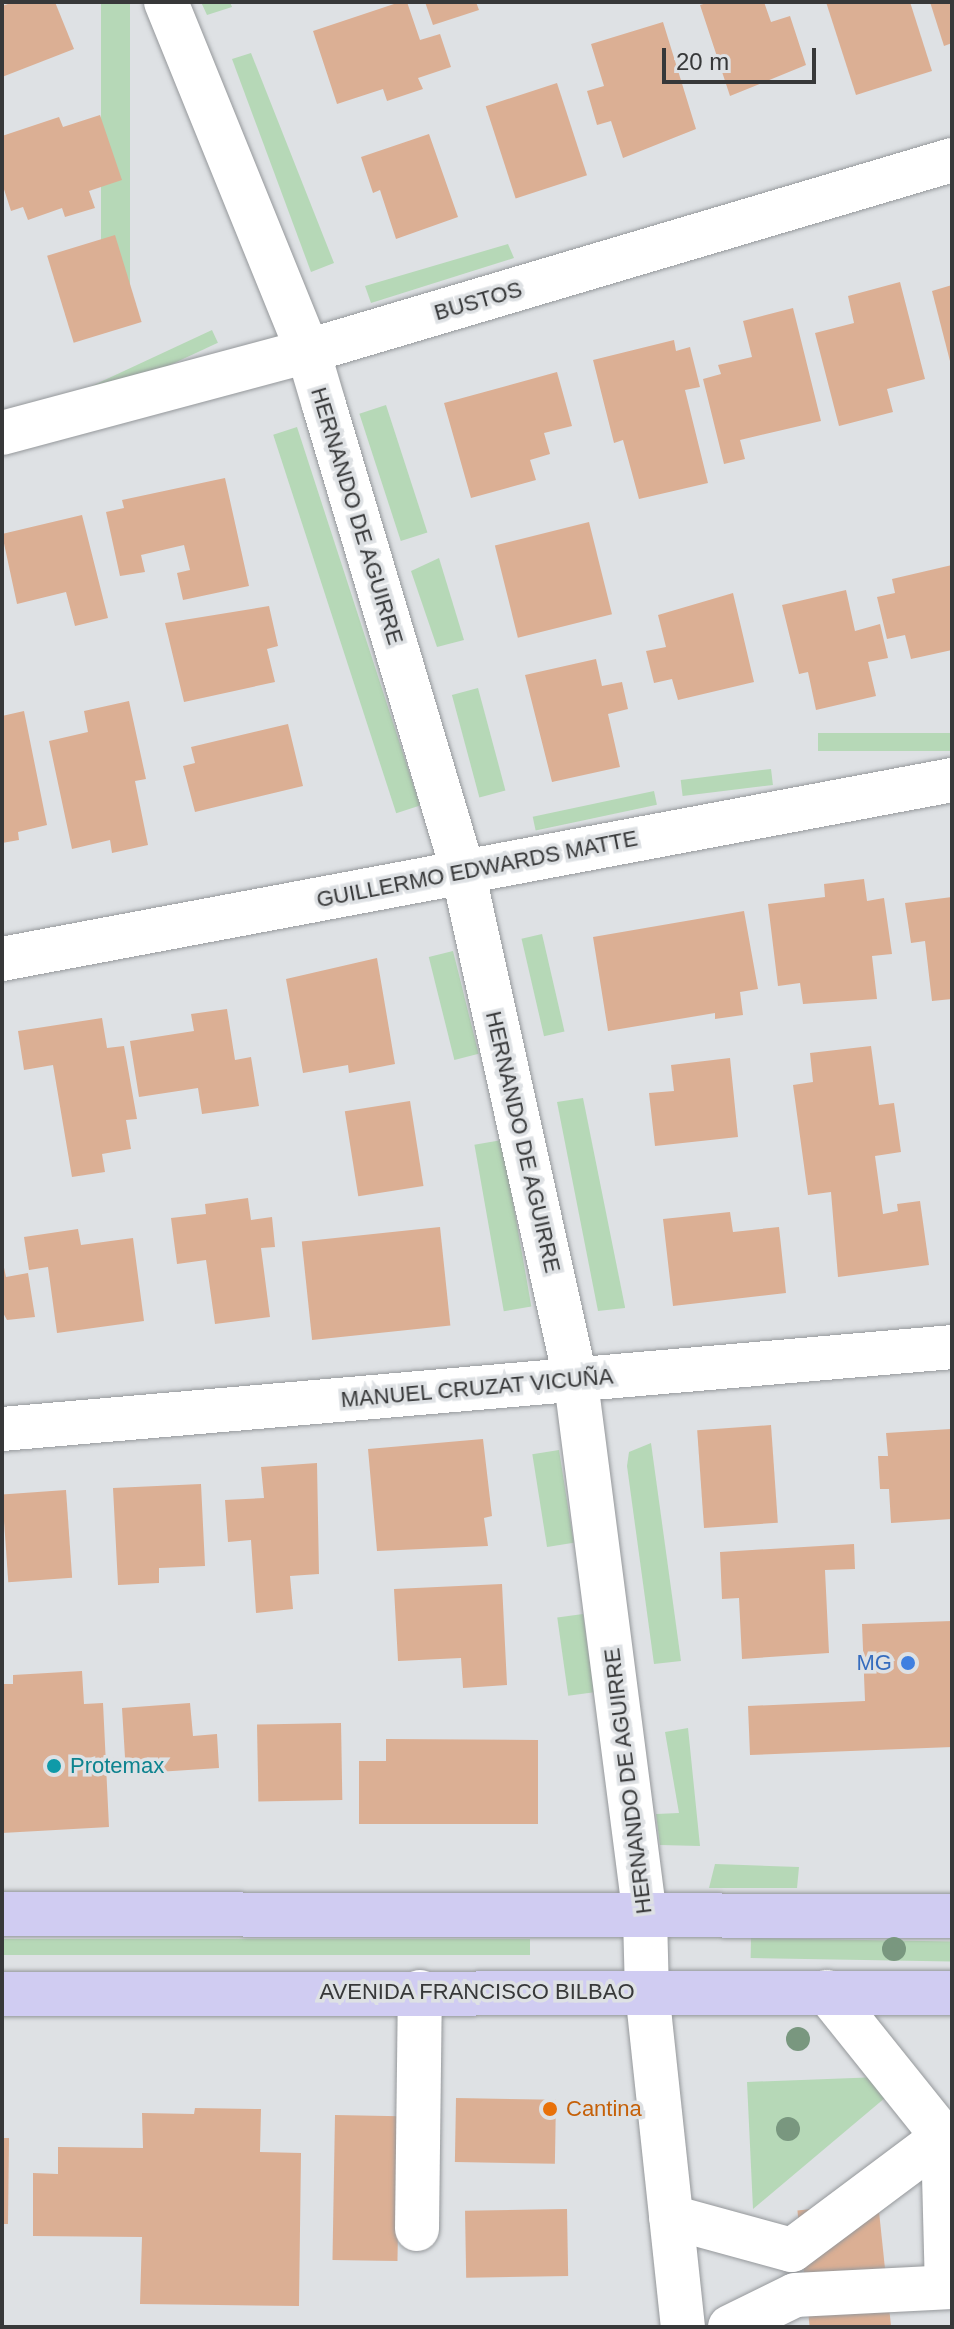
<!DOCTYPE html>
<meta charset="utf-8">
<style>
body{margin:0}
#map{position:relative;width:954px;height:2329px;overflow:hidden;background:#dee1e4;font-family:Arial,sans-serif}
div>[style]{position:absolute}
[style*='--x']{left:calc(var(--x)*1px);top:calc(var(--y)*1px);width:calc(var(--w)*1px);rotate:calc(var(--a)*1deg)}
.green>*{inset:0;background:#b6d8b7;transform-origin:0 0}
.building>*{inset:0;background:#dbaf94;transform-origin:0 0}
.roads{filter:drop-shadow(0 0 2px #95989b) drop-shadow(0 0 2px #95989b)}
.minor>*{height:44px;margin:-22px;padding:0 22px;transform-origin:22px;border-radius:22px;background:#fff}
.major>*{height:44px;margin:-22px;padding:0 22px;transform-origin:22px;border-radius:22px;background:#d0ccf2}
.trees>*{width:24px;height:24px;margin:-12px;border-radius:50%;background:#79977f}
.dots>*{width:22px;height:22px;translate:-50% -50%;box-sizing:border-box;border:4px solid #dee1e4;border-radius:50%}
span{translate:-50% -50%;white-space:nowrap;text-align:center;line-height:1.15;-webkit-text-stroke:7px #dee1e4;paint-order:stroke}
.street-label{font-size:22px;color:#373839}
.shop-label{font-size:22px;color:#366cbe}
.right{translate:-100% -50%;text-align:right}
.culture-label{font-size:22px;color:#0d838f}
.left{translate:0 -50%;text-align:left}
.food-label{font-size:22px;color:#c56008}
.frame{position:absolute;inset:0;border:4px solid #373839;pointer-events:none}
.scale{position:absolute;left:662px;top:48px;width:154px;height:36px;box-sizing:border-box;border:4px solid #373839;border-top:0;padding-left:10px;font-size:24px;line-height:28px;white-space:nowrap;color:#373839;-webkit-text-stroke:6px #dee1e4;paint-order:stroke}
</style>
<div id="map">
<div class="green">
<div style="left:101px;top:2px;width:29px;height:323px"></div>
<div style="clip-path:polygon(201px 2px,230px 2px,232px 7px,207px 15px)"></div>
<div style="clip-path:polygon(251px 53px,334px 263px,311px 272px,232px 59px)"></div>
<div style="clip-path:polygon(508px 244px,514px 258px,371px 303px,365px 286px)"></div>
<div style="left:212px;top:330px;width:14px;height:183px;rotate:65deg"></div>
<div style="left:386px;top:405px;width:134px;height:28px;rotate:72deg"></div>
<div style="left:297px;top:427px;width:398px;height:25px;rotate:72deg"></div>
<div style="clip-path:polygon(439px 558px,464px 640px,437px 647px,411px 571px)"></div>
<div style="left:478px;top:688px;width:106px;height:27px;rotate:75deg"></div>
<div style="left:952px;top:733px;width:18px;height:134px;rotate:90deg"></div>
<div style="left:771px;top:769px;width:16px;height:91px;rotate:83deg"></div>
<div style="left:654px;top:791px;width:14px;height:124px;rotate:78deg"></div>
<div style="left:542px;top:934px;width:100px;height:21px;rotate:77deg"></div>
<div style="left:453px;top:951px;width:106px;height:25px;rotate:76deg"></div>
<div style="clip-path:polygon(583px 1098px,625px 1307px,625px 1308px,598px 1311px,557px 1102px)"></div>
<div style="left:502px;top:1140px;width:169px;height:28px;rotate:80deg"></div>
<div style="clip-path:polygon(651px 1443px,681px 1661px,654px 1664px,627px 1466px,629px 1452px)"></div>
<div style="left:559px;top:1450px;width:94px;height:27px;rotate:81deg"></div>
<div style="left:583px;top:1614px;width:79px;height:26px;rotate:82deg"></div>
<div style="clip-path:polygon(688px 1728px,700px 1846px,660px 1845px,656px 1814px,679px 1813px,665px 1732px)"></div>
<div style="clip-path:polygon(715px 1864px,799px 1867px,797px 1888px,709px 1888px)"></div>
<div style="left:751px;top:1938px;width:201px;height:20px;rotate:1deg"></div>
<div style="left:2px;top:1939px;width:528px;height:16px"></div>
<div style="clip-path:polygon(880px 2077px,892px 2092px,753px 2209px,747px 2082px)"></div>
</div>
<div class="building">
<div style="clip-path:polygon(14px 2px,55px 2px,74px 49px,2px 77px,2px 6px)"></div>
<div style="clip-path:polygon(400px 2px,407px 2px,420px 40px,440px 34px,451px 67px,418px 78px,423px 89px,387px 101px,383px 89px,337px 104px,313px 31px)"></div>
<div style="clip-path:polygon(425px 2px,476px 2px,479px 10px,433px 25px)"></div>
<div style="clip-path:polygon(710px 2px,764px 2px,771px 22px,790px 16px,806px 65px,730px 96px,700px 5px)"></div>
<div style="clip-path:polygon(826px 2px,910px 2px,932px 71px,856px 95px)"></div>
<div style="clip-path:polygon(930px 2px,952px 2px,952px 43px,944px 46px)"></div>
<div style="clip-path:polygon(663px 22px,696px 129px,623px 158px,611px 121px,597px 125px,587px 91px,604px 86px,591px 44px)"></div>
<div style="left:557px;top:83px;width:97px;height:75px;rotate:72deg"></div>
<div style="clip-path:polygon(100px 115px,122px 180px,89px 191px,95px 208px,65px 217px,62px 208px,28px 220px,23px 207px,11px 211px,2px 183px,2px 136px,59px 117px,63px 127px)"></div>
<div style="clip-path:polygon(429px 134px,458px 217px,396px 239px,380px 190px,373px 193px,361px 157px)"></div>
<div style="left:115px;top:235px;width:91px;height:71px;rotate:73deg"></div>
<div style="clip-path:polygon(900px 282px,925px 379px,887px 389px,893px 412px,839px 426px,815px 333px,854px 323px,848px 296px)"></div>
<div style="clip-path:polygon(952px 285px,952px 365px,951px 365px,932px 291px)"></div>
<div style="clip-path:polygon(793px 308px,821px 421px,740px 440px,745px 459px,724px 464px,703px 379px,721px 374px,718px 365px,752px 357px,743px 321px)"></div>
<div style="clip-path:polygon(674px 340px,676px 351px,690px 347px,700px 387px,685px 390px,708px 483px,639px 499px,623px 440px,614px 443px,593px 360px)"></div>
<div style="clip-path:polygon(557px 372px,572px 426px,544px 433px,550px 454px,530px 460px,536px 480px,471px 498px,444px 403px)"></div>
<div style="clip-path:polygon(225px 478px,249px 586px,183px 600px,177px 573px,190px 570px,184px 545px,141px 555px,145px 572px,120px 576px,106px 512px,124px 508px,122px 500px)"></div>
<div style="clip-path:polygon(82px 515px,108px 618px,75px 626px,66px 592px,17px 604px,2px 534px)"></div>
<div style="left:589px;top:522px;width:95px;height:97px;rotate:76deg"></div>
<div style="clip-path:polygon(952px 565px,952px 650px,911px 659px,905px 635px,887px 639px,877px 597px,895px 593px,892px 579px)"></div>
<div style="clip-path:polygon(846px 590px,855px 631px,880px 624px,888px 658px,868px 662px,876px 696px,816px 710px,808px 672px,799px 674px,782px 605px)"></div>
<div style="clip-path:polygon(733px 593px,754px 682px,678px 700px,672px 679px,654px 683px,646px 651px,666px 647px,658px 615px)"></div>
<div style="clip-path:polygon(269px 606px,278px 646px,267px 649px,275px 682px,184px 702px,165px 623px)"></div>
<div style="clip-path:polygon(596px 659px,602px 686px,622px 682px,628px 709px,608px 714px,620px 767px,552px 782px,525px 675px)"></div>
<div style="clip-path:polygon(129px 701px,146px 779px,135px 781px,148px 845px,112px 853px,110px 840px,72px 849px,49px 741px,88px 732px,84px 711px)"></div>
<div style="clip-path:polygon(24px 711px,47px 825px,18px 832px,19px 840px,2px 843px,2px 716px)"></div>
<div style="clip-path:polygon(288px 724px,303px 786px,195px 812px,183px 766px,195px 763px,191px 747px)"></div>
<div style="clip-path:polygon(864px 879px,867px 901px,884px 898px,892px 954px,872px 956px,877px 999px,803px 1004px,800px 983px,778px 986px,768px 904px,825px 897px,824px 884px)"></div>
<div style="clip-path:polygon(952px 897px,952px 999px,932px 1001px,925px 941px,911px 943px,905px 903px)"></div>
<div style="clip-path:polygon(744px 911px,758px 989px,740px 992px,743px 1015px,715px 1019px,715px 1013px,608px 1031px,593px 937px)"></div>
<div style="clip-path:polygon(377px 958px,395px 1064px,349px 1073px,348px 1065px,303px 1073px,286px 979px)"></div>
<div style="clip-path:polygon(227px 1009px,235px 1060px,251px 1057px,259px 1106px,202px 1114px,198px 1088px,139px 1097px,130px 1041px,194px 1031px,191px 1014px)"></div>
<div style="clip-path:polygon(102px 1018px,107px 1048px,124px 1046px,137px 1119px,126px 1120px,131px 1149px,102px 1154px,105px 1172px,72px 1177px,53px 1065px,24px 1070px,18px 1031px)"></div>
<div style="clip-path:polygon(871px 1046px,879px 1105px,894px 1103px,901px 1152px,875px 1156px,883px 1214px,898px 1211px,897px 1204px,920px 1201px,929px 1265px,838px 1277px,831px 1192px,808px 1195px,793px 1085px,813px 1082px,810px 1053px)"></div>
<div style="clip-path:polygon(730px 1058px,738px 1137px,655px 1146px,649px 1093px,674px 1091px,671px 1065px)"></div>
<div style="left:410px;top:1101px;width:86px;height:66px;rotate:81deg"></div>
<div style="clip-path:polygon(248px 1198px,251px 1220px,272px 1217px,275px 1247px,261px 1248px,270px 1317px,215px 1324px,206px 1260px,177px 1264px,171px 1218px,206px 1214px,205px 1204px)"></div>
<div style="clip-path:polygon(730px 1212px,733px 1232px,779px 1227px,786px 1293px,673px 1306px,663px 1219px)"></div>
<div style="left:440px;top:1227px;width:99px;height:139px;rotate:84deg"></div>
<div style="clip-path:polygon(78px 1229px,81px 1245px,133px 1238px,144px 1321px,57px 1333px,48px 1267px,29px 1270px,24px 1237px)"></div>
<div style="clip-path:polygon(2px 1258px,6px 1277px,28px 1273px,35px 1317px,7px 1320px,2px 1311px)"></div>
<div style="left:771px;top:1425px;width:98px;height:74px;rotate:86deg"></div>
<div style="clip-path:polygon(951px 1429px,952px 1519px,891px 1523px,889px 1489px,880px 1489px,878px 1456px,888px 1456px,886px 1433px)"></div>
<div style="clip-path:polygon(483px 1439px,492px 1516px,484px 1518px,488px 1546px,377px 1551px,368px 1449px)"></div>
<div style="clip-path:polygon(317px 1463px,319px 1574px,290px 1576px,293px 1609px,256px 1613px,251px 1540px,228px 1542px,225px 1500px,264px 1498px,261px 1467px)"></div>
<div style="clip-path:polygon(201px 1484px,205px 1566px,159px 1568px,159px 1583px,118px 1585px,113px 1488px)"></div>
<div style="left:66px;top:1490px;width:88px;height:64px;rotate:86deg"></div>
<div style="clip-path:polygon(854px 1544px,855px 1569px,825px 1570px,829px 1653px,742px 1659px,739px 1598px,722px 1599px,720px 1552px)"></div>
<div style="clip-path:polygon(502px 1584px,507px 1685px,463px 1688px,461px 1658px,398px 1661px,394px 1589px)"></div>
<div style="clip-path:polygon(952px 1621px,952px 1747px,750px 1755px,748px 1706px,865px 1701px,862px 1624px)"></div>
<div style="clip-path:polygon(82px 1671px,84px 1704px,103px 1703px,109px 1827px,2px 1833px,2px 1684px,13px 1684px,13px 1675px)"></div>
<div style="clip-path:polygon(190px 1703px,193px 1736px,217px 1734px,219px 1768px,126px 1774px,122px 1708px)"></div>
<div style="left:341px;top:1723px;width:77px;height:84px;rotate:89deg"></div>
<div style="clip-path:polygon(386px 1739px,538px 1740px,538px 1824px,359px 1824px,359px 1761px,386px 1761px)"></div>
<div style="left:456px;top:2098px;width:100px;height:64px;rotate:1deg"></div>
<div style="clip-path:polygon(195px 2108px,261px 2109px,260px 2152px,301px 2153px,299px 2306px,140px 2304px,142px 2237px,33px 2236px,33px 2173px,58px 2174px,58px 2147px,143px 2148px,142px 2113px,194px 2114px)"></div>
<div style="left:335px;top:2115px;width:65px;height:145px;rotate:1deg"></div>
<div style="clip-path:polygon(2px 2138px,9px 2138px,8px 2224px,2px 2224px)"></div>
<div style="left:878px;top:2202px;width:126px;height:81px;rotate:84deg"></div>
<div style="left:567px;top:2209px;width:67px;height:102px;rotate:89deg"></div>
</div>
<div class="roads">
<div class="minor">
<div style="--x:166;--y:2;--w:377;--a:67.9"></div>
<div style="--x:308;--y:351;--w:56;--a:73.5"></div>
<div style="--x:324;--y:405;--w:487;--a:73.4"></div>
<div style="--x:463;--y:872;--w:522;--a:77.51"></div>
<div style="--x:576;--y:1382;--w:539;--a:82.65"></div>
<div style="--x:645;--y:1917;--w:74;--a:88.5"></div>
<div style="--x:647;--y:1991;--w:338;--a:83.9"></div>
<div style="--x:2;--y:433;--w:317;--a:-15"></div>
<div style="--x:308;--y:351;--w:672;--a:-16.52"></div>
<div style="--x:2;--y:959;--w:967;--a:-10.67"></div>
<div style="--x:2;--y:1429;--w:954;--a:-4.93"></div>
<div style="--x:827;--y:1992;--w:186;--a:51.3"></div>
<div style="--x:943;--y:2137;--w:150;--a:88.5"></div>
<div style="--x:671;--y:2217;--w:125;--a:15.3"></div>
<div style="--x:417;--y:2229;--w:237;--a:-89.3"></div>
<div style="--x:792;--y:2250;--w:189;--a:-36.8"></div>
<div style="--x:943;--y:2137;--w:9;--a:0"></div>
<div style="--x:730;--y:2327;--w:72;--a:-26.2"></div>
<div style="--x:795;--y:2295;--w:157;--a:-2.9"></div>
</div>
<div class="major">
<div style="--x:2;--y:1914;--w:950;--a:0.12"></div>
<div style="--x:2;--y:1994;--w:950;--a:-0.06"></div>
</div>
</div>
<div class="trees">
<div style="left:894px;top:1949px"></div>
<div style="left:798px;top:2039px"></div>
<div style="left:788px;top:2129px"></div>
</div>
<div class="dots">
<div style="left:908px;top:1663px;background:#3f7fe0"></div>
<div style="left:54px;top:1766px;background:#0f9aa8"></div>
<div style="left:550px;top:2109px;background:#e8710a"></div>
</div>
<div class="street-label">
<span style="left:478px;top:301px;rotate:-16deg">BUSTOS</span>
<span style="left:357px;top:516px;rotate:73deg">HERNANDO DE AGUIRRE</span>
<span style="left:477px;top:869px;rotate:-11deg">GUILLERMO EDWARDS MATTE</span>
<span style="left:523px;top:1142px;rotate:77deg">HERNANDO DE AGUIRRE</span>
<span style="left:477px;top:1388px;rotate:-5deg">MANUEL CRUZAT VICUÑA</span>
<span style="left:628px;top:1781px;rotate:-97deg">HERNANDO DE AGUIRRE</span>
<span style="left:477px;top:1992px">AVENIDA FRANCISCO BILBAO</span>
</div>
<div class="shop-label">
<span class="right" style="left:892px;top:1663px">MG</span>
</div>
<div class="culture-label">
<span class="left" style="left:70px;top:1766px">Protemax</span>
</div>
<div class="food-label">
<span class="left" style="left:566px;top:2109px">Cantina</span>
</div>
<div class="frame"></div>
<div class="scale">20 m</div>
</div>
